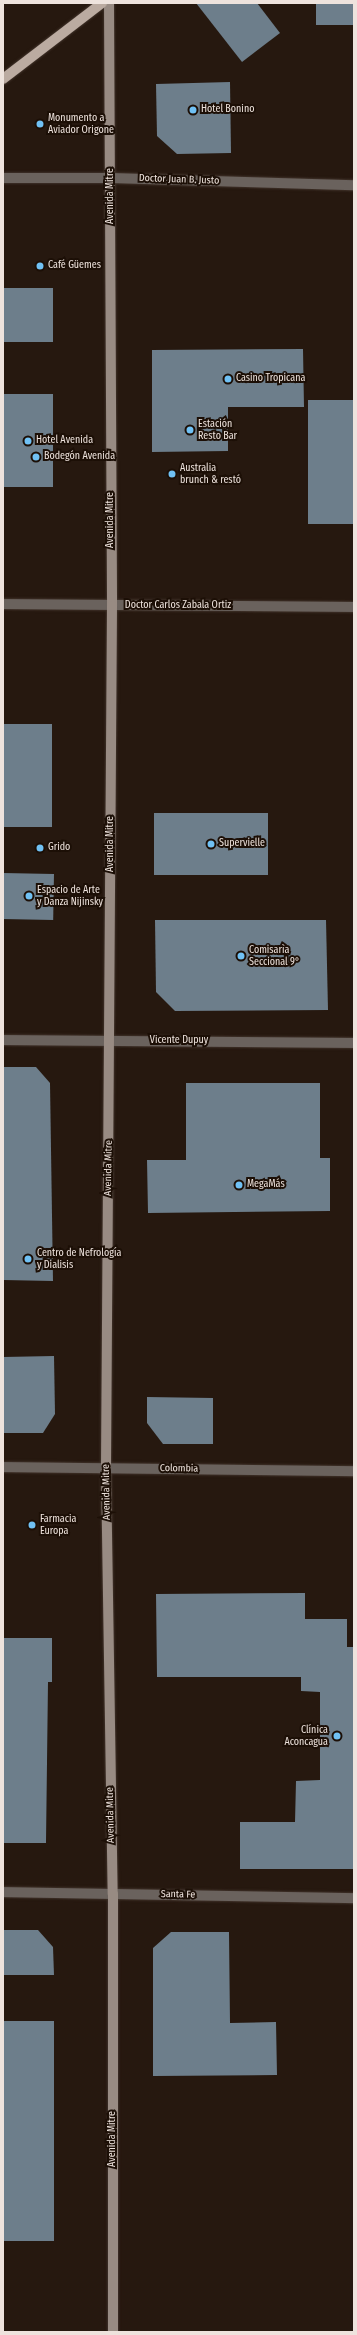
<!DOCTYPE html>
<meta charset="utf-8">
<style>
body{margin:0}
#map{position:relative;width:357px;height:2335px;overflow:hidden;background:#26180f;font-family:"Fira Sans Condensed",sans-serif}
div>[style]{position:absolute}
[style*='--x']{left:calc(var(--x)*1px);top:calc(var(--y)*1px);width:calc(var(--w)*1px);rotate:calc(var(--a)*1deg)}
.building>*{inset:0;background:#6d7e8b;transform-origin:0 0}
.roads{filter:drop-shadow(0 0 1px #42342c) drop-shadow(0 0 1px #42342c)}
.minor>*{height:10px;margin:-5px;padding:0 5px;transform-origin:5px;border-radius:5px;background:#6a625d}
.secondary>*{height:10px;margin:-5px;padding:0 5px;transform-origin:5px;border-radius:5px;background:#988b83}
.primary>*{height:10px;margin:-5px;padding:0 5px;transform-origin:5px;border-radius:5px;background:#bbaba1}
.dots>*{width:11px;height:11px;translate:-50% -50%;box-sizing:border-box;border:2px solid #1c0f06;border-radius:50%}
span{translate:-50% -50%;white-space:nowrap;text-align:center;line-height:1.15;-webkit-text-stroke:4px #1c0f06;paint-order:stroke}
.poi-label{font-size:10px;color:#eee3dd}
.left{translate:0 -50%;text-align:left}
.right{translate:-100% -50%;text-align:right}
.street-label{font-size:10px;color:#eee3dd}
.frame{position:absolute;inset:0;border:4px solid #eee3dd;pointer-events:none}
</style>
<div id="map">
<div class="building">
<div style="clip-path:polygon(196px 3px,257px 3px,280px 33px,242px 62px)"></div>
<div style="left:316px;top:3px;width:38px;height:22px"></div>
<div style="clip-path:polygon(230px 82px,231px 153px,177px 154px,157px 136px,156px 84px)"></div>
<div style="left:3px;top:288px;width:50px;height:54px"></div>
<div style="clip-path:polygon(303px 349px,304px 407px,228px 407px,228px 451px,152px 452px,152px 350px)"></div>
<div style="left:3px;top:394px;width:50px;height:93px"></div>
<div style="left:354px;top:400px;width:124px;height:46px;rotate:90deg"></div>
<div style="left:3px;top:724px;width:49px;height:103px"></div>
<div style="left:154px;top:813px;width:114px;height:62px"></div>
<div style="left:3px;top:873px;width:51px;height:46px;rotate:1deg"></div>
<div style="clip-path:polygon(155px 920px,326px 920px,328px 1010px,175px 1011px,156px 992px)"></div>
<div style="clip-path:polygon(3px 1067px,36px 1067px,50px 1083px,53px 1281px,3px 1280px)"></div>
<div style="clip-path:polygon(186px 1083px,320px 1083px,320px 1158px,330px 1158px,330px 1211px,148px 1213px,147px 1160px,186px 1160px)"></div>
<div style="clip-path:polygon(54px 1356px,55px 1414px,43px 1433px,3px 1433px,3px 1357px)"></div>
<div style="clip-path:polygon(147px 1397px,213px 1398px,213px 1444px,163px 1444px,147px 1423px)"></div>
<div style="clip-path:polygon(305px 1593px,305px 1619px,347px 1619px,347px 1647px,354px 1647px,354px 1869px,240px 1869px,240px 1822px,295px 1822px,296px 1781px,320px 1780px,320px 1692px,301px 1691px,301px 1677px,157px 1677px,156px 1594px)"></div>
<div style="clip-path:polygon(3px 1638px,52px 1638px,52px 1682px,48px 1682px,46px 1843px,3px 1843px)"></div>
<div style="clip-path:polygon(3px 1930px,38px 1930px,53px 1947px,54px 1975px,3px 1975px)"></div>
<div style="clip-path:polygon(171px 1932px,229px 1932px,230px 2023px,276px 2022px,277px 2075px,153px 2076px,153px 1948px)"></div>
<div style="left:3px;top:2021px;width:51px;height:220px"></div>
</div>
<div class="roads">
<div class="minor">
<div style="--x:3;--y:178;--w:108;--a:0"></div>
<div style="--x:111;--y:178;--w:243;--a:1.7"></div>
<div style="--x:3;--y:604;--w:351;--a:0.5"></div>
<div style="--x:3;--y:1040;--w:351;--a:0.5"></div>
<div style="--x:3;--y:1467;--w:351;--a:0.7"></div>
<div style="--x:3;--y:1892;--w:351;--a:1"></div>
</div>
<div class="secondary">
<div style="--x:109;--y:3;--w:603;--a:89.71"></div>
<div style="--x:112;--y:606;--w:863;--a:90.4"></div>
<div style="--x:106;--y:1469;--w:425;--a:89.1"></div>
<div style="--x:113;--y:1894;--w:438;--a:90"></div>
</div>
<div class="primary">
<div style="--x:3;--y:79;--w:125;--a:-37.5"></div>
</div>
</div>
<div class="dots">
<div style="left:193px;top:110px;background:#70c1f4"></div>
<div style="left:40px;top:124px;background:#70c1f4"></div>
<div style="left:40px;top:266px;background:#70c1f4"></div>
<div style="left:228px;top:379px;background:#70c1f4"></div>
<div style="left:190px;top:430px;background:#70c1f4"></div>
<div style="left:28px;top:441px;background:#70c1f4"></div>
<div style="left:36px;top:457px;background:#70c1f4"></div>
<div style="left:172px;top:474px;background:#70c1f4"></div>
<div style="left:211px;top:844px;background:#70c1f4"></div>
<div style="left:40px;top:848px;background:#70c1f4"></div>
<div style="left:29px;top:896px;background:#70c1f4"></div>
<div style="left:241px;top:956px;background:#70c1f4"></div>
<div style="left:239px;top:1185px;background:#70c1f4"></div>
<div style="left:28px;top:1259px;background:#70c1f4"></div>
<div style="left:32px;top:1525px;background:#70c1f4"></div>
<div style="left:337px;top:1736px;background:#70c1f4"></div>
</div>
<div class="poi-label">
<span class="left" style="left:201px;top:110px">Hotel Bonino</span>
<span class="left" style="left:48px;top:124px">Monumento a<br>Aviador Origone</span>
<span class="left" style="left:48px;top:266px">Café Güemes</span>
<span class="left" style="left:236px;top:379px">Casino Tropicana</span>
<span class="left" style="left:198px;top:430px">Estación<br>Resto Bar</span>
<span class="left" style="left:36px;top:441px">Hotel Avenida</span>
<span class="left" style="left:44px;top:457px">Bodegón Avenida</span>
<span class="left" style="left:180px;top:474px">Australia<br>brunch &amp; restó</span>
<span class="left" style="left:219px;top:844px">Supervielle</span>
<span class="left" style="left:48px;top:848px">Grido</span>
<span class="left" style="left:37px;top:896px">Espacio de Arte<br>y Danza Nijinsky</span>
<span class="left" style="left:249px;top:956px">Comisarìa<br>Seccional 9°</span>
<span class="left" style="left:247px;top:1185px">MegaMás</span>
<span class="left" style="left:37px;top:1259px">Centro de Nefrología<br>y Dialisis</span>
<span class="left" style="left:40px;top:1525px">Farmacia<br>Europa</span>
<span class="right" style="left:328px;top:1736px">Clínica<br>Aconcagua</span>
</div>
<div class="street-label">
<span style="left:179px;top:180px;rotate:2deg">Doctor Juan B. Justo</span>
<span style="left:111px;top:196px;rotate:-90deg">Avenida Mitre</span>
<span style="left:111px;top:520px;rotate:-90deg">Avenida Mitre</span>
<span style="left:178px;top:606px">Doctor Carlos Zabala Ortiz</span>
<span style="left:111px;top:844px;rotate:-90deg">Avenida Mitre</span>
<span style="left:179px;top:1041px">Vicente Dupuy</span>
<span style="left:109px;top:1168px;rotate:-89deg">Avenida Mitre</span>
<span style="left:179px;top:1469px;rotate:1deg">Colombia</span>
<span style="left:107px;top:1492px;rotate:-91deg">Avenida Mitre</span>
<span style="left:111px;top:1815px;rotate:-91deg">Avenida Mitre</span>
<span style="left:178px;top:1895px;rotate:1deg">Santa Fe</span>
<span style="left:113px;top:2139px;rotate:-90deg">Avenida Mitre</span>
</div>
<div class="frame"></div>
</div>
